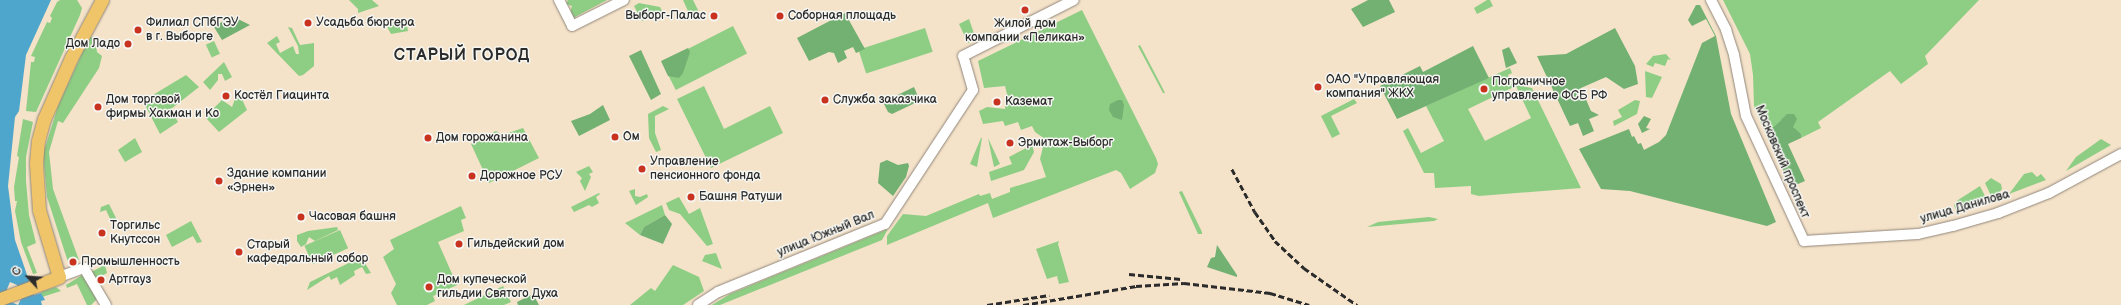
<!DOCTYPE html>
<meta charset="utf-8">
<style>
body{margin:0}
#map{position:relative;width:2121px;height:305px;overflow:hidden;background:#f4e2c9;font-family:"Balsamiq Sans",sans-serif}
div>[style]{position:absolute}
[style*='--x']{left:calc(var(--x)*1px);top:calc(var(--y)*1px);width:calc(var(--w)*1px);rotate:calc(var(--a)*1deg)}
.green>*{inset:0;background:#8ece84;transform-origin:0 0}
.forest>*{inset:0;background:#72b172}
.water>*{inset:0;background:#4fa6cc}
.roads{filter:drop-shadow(0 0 1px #90867a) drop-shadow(0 0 1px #90867a)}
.minor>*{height:10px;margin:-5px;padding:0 5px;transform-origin:5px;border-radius:5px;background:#fff}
.major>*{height:13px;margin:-6.5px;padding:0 6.5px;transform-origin:6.5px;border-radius:6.5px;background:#f0c469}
.rail>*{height:2.5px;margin-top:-1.25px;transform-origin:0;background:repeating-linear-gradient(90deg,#2b2b2b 0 6px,transparent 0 9px)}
.dots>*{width:11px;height:11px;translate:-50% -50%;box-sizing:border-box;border:2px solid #f6f6f2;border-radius:50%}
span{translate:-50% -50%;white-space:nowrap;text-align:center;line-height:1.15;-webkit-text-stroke:3px #f6f6f2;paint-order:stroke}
.poi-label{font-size:12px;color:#2b2b2b}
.right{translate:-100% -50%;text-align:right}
.left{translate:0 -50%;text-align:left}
.street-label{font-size:12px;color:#2b2b2b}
.district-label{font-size:16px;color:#2b2b2b;font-weight:700;letter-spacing:1px}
.north{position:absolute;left:8px;top:257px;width:40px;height:40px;-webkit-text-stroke:3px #f6f6f2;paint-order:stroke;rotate:296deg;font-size:11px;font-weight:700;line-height:16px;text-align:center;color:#2b2b2b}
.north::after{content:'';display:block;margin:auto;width:14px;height:18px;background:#2b2b2b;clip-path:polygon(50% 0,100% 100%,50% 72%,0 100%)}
</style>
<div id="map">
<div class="green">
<div style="clip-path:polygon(60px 0,77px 0,82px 8px,80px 15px,36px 112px,26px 111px,31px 62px,34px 62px,35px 57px,31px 56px,47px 22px,50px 23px,52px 18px,50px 16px,57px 2px)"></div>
<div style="clip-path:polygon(349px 0,372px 0,379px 6px,358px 13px,358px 9px)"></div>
<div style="clip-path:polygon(568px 0,607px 0,573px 18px,570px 13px,572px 6px,566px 4px)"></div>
<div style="clip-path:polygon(683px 0,693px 0,701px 16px,692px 20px)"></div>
<div style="clip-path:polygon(1487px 0,1490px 0,1493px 6px,1477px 14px,1474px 8px)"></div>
<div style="clip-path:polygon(1723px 0,1979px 0,1925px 56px,1928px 64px,1901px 84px,1890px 71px,1818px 122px,1821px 128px,1801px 138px,1801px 134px,1781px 120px,1775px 127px,1765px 132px,1754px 106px,1753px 75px,1750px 54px)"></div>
<div style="clip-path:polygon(639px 3px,660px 7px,662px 11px,642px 21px,634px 6px)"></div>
<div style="clip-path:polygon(1082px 10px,1156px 158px,1158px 164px,1155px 173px,1130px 189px,1121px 173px,1116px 170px,993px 218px,988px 203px,887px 245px,887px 236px,903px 214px,926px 216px,979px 194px,980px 196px,990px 193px,992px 199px,1010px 192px,1010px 188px,1046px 177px,1040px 159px,1045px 139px,1035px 132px,1032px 126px,1021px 130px,1018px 122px,1005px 126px,1003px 121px,983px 124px,979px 111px,987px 107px,1005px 109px,1007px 94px,1005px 86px,984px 88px,978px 61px)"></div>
<div style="clip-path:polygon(969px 19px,976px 39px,968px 43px,959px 24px)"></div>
<div style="clip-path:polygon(406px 21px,408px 31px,391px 34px,385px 23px)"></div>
<div style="left:733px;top:26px;width:31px;height:80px;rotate:63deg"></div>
<div style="clip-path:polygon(288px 27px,292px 28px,300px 45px,314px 43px,314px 66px,303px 75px,299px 76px,267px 43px,277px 36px,280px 42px,276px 44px,280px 53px,293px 46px,296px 54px,299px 54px,298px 46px)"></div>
<div style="left:925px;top:28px;width:25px;height:70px;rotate:72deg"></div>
<div style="clip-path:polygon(90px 36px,95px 40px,97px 52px,102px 56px,99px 68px,63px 123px,58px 121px,49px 152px,53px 189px,79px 260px,71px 263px,68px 262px,47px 197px,43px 154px,58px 106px)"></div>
<div style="left:214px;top:41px;width:14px;height:9px;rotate:65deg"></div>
<div style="clip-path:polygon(1140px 45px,1161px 85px,1165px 93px,1163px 93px,1138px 46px)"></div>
<div style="clip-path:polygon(1666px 54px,1671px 60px,1668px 59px,1665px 66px,1655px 63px,1653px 67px,1646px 64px,1653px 56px)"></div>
<div style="clip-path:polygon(224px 62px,232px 77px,225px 81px,222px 74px,218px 74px,218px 80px,210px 90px,203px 82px)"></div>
<div style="clip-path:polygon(evenodd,1510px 68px,1512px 73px,1508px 75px,1512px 84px,1532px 88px,1581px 188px,1479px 196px,1471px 194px,1471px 186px,1435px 188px,1434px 173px,1424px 173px,1403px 131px,1408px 128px,1421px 153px,1444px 141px,1426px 106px,1510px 68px,1516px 86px,1531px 118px,1485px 141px,1468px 109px,1516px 86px)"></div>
<div style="clip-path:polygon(1645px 71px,1662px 77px,1652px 98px,1646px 97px)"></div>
<div style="clip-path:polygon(186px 75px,199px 87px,171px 109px,178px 122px,160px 134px,143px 101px)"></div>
<div style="clip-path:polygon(704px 86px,724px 129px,770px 106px,783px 133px,711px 168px,677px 99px)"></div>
<div style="clip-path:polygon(238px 91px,247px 110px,219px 132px,205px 117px,222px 100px,232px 107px)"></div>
<div style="clip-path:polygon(1354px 99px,1357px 103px,1331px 116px,1340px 134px,1332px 138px,1321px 116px)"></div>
<div style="clip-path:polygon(1635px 100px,1640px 101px,1637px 114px,1614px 126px,1613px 121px,1622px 117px,1618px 110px)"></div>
<div style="clip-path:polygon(663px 106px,669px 109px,655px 116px,655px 133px,661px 150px,656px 152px,649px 138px,648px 114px)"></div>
<div style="clip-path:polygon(23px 119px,33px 122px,26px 157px,26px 181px,29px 215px,36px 243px,27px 247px,37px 273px,33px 274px,21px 242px,15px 211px,17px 201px,15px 201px,14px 187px,19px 157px,17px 156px)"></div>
<div style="clip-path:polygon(523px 128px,539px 158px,489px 183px,471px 144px,496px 131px,502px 135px)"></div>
<div style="clip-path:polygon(135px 138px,142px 152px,125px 162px,118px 150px)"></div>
<div style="clip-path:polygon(981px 138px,982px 138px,977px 167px,970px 164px)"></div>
<div style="clip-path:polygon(988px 138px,1000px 164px,994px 167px,991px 153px)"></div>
<div style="clip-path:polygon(2101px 139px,2111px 145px,2066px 171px,2076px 157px)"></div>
<div style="clip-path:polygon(1032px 145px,1034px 152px,1024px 170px,991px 181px,989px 172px,1012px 164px,1009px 157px)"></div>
<div style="clip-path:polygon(589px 166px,593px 172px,589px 174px,591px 177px,585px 191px,580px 181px,582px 178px,576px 172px)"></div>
<div style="clip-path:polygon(2032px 172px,2037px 177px,2041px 174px,2046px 180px,2009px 194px,2024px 174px)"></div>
<div style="clip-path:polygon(1991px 178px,2001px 184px,2002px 189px,1993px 200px,1985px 183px)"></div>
<div style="clip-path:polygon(1980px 186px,1988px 202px,1956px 210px,1954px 205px,1958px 200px)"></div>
<div style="clip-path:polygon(635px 189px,635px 196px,640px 197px,647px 194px,648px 197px,636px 205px,629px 191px)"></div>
<div style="clip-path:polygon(1182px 191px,1202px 232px,1202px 234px,1198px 234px,1179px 192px)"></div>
<div style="clip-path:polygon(599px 193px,600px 194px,596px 197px,599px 203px,592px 207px,589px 205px,574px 212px,571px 207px)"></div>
<div style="clip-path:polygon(679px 197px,689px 214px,700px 208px,713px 244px,707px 246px,680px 214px,669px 210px,666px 203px)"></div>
<div style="clip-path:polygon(109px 204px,117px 220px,112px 223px,106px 210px,100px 212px,101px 207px)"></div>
<div style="clip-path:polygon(662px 205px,665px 215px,644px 227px,640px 235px,625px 223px)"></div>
<div style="clip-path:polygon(461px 206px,466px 218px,461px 220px,464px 231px,438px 242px,457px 285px,433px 296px,435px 301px,427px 305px,397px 305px,391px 293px,396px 284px,383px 257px,394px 249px,390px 240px)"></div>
<div style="clip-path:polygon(1429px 217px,1438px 219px,1434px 221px,1367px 227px,1378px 222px)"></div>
<div style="clip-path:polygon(191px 221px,202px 242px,197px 243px,193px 236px,172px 247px,166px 235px)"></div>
<div style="clip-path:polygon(337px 227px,338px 230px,315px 241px,309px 237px,306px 244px,301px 247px,297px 241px,297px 235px,308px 231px)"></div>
<div style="clip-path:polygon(888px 229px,882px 240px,720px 305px,712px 305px,730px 294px)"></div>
<div style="left:340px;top:230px;width:20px;height:39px;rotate:66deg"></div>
<div style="clip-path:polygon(1059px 241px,1058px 244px,1069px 282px,1059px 284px,1057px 276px,1047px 279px,1036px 249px)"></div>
<div style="clip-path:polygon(716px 253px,722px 269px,702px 261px,705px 255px)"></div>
<div style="clip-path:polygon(361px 257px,371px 273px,366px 274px,362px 267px,354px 271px,355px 275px,340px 285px,337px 277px,331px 280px,329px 276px,307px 290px,310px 282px)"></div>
<div style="clip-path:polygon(105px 265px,107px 273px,95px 280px,91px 272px)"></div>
<div style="clip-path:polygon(673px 265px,699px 277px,704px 291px,683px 305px,630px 305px,651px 288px,655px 291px)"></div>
<div style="clip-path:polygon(84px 274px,97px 299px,91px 305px,87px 305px,77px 284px,67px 288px,66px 285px)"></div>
<div style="clip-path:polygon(503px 286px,511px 302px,504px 305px,464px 305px)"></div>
<div style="clip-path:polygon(56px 287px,61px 291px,42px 297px,41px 292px)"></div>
</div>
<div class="forest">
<div style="clip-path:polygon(1368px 0,1389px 0,1395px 12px,1363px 27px,1351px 9px)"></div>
<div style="clip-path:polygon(1696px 5px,1700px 5px,1716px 36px,1731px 114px,1776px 222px,1767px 226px,1630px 191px,1601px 189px,1579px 149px,1629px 129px,1632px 137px,1634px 136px,1638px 144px,1641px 143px,1644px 150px,1659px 142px,1666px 135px,1702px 43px,1715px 36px,1706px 19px,1692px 26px,1688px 20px)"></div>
<div style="clip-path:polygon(845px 13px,865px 49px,856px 53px,853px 47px,844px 51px,847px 58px,838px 63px,834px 53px,829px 52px,809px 61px,797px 38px)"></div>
<div style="clip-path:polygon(228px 18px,236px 18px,250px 25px,222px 40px,214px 27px)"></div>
<div style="clip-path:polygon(1615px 28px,1635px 66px,1638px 84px,1624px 89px,1606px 77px,1581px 88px,1591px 111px,1599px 115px,1589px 119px,1594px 131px,1583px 136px,1578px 123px,1570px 126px,1537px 56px,1566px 54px)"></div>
<div style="clip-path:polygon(1473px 46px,1489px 78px,1397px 119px,1380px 86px,1420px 66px,1423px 72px)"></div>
<div style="clip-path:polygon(1509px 47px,1517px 63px,1506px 68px,1502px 50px)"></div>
<div style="clip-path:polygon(688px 48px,690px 52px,683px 73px,679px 78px,668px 76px,661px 61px)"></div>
<div style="clip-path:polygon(641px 50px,661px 94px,651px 100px,629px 56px)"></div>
<div style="clip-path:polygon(914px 87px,919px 99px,915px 103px,892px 114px,888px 112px,883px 102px)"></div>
<div style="clip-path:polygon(1118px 100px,1122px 100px,1124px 105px,1122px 120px,1113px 117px,1109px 110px,1110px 104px)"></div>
<div style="clip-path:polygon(603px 105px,610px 120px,579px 136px,571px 121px,590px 114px)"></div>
<div style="clip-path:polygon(1787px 114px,1794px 114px,1797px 119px,1793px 127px,1801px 134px,1801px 138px,1788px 144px,1805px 181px,1791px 187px,1765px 132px,1775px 126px)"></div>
<div style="clip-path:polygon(1644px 116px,1651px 119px,1646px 128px,1650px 129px,1642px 133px,1638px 124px)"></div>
<div style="clip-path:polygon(887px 160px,898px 165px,908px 163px,909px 166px,906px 177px,893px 196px,878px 183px,880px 163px)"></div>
<div style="clip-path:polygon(665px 215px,672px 224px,663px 244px,640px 235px,644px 227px)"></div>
<div style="clip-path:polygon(1217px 245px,1237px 275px,1237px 277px,1207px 267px,1211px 258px,1215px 257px)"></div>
<div style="clip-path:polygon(533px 294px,539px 305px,518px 305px,517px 302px)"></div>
</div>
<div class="water">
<div style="clip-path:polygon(0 0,51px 0,26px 55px,19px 111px,15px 117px,8px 186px,15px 240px,34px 295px,41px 293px,44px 298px,45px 300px,41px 301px,42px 305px,18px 305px,21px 299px,17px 285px,10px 282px,7px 289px,11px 302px,18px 305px,0 305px)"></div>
</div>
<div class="roads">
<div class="minor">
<div style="--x:559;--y:0;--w:29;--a:63"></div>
<div style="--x:572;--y:26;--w:58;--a:-26.6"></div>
<div style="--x:1711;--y:0;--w:34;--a:63"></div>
<div style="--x:1726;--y:30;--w:26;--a:72"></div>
<div style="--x:1734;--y:55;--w:62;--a:78.9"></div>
<div style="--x:1746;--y:116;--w:138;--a:65.1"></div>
<div style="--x:1804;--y:241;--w:114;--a:-3.5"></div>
<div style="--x:1918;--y:234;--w:36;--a:-13"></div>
<div style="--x:1953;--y:226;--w:47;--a:-16.1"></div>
<div style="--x:1998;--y:213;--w:55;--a:-21.4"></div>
<div style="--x:2049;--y:193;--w:82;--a:-28.4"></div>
<div style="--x:59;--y:277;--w:27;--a:-20"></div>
<div style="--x:84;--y:268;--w:43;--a:59.3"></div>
<div style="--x:698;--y:305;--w:24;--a:-33"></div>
<div style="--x:718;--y:292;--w:180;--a:-22.2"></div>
<div style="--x:885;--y:224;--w:160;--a:-56.7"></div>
<div style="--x:973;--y:90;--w:35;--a:-106"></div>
<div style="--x:963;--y:56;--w:124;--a:-26.8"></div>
</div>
<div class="major">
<div style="--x:0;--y:299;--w:63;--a:-20.4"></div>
<div style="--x:59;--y:277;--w:70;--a:-106.6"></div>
<div style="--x:39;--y:210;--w:47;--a:-93.7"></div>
<div style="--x:36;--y:163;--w:22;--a:-85"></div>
<div style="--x:38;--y:141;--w:23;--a:-75"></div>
<div style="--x:44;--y:119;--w:67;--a:-66.1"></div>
<div style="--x:71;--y:58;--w:66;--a:-61.9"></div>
</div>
</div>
<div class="rail">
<div style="--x:1232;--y:169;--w:49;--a:61.9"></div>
<div style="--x:1255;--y:212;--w:35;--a:55"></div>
<div style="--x:1275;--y:241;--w:40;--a:43"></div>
<div style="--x:1304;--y:268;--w:65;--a:34.9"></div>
<div style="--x:1129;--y:274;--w:52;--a:5.5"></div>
<div style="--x:987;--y:305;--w:63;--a:-9.2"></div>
<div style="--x:1023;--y:305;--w:115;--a:-9.5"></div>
<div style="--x:1136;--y:286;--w:48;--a:-3.6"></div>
<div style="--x:1184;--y:283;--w:87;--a:6.6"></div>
<div style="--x:1270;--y:293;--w:41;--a:17.1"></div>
</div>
<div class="dots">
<div style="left:1025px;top:10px;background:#c8321e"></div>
<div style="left:714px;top:16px;background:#c8321e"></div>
<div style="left:780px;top:16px;background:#c8321e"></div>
<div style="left:308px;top:23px;background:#c8321e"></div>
<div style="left:138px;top:30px;background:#c8321e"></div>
<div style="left:128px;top:44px;background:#c8321e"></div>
<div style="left:1318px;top:87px;background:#c8321e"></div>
<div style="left:1484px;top:89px;background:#c8321e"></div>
<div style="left:226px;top:96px;background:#c8321e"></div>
<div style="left:825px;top:100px;background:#c8321e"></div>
<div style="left:997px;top:102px;background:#c8321e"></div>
<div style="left:98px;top:107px;background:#c8321e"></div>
<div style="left:615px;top:137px;background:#c8321e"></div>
<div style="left:428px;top:138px;background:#c8321e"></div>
<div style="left:1010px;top:143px;background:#c8321e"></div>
<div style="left:642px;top:169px;background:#c8321e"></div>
<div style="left:472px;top:176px;background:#c8321e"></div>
<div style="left:219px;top:181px;background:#c8321e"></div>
<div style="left:691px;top:197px;background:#c8321e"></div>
<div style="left:301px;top:217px;background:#c8321e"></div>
<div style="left:102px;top:233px;background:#c8321e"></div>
<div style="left:459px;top:244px;background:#c8321e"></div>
<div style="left:239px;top:252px;background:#c8321e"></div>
<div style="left:73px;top:262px;background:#c8321e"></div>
<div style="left:101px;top:280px;background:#c8321e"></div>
<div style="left:429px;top:287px;background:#c8321e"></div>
</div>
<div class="poi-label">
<span class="right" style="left:706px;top:16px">Выборг-Палас</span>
<span class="left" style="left:788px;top:16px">Соборная площадь</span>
<span class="left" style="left:146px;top:30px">Филиал СПбГЭУ<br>в г. Выборге</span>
<span class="left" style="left:316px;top:23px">Усадьба бюргера</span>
<span style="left:1025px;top:31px">Жилой дом<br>компании «Пеликан»</span>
<span class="right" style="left:120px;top:44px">Дом Ладо</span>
<span class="left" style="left:1326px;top:87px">ОАО "Управляющая<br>компания" ЖКХ</span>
<span class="left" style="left:1492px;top:89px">Пограничное<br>управление ФСБ РФ</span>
<span class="left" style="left:234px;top:96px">Костёл Гиацинта</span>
<span class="left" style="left:106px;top:107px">Дом торговой<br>фирмы Хакман и Ко</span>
<span class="left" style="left:833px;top:100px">Служба заказчика</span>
<span class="left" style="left:1005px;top:102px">Каземат</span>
<span class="left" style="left:623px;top:137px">Ом</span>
<span class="left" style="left:436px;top:138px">Дом горожанина</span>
<span class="left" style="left:1018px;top:143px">Эрмитаж-Выборг</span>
<span class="left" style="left:650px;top:169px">Управление<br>пенсионного фонда</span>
<span class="left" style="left:227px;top:181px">Здание компании<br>«Эрнен»</span>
<span class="left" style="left:480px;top:176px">Дорожное РСУ</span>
<span class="left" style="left:699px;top:197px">Башня Ратуши</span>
<span class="left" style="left:309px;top:217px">Часовая башня</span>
<span class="left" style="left:110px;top:233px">Торгильс<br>Кнутссон</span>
<span class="left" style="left:467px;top:244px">Гильдейский дом</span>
<span class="left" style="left:247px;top:252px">Старый<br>кафедральный собор</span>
<span class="left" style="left:81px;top:262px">Промышленность</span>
<span class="left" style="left:109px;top:280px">Артгауз</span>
<span class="left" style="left:437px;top:287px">Дом купеческой<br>гильдии Святого Духа</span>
</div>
<div class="street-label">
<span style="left:1782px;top:162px;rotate:67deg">Московский проспект</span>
<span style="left:1965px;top:207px;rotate:-16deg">улица Данилова</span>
<span style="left:826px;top:234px;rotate:-22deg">улица Южный Вал</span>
</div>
<div class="district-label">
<span style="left:462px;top:56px">СТАРЫЙ ГОРОД</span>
</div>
<div class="north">С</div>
</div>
